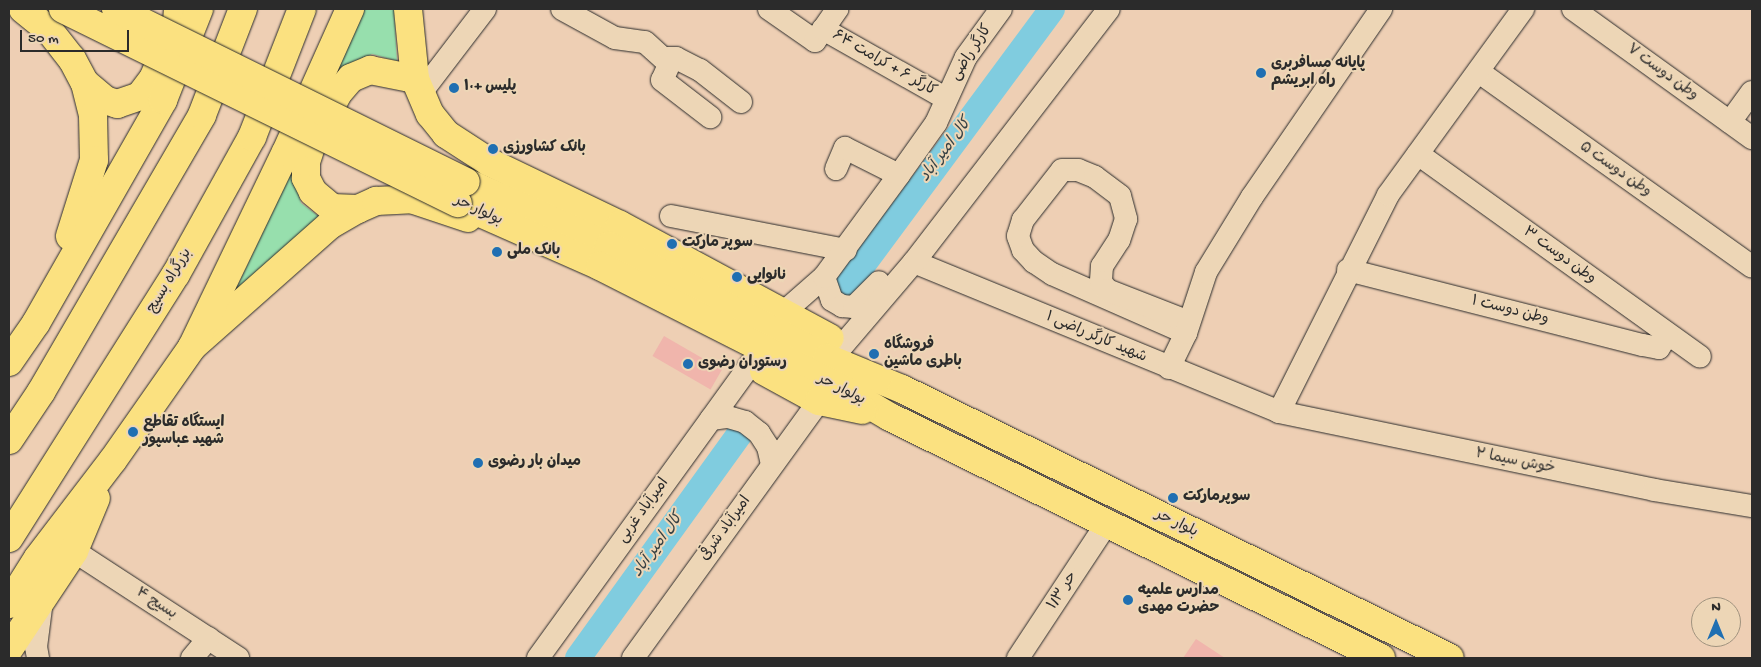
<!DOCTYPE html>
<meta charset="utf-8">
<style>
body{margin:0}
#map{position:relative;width:1761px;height:667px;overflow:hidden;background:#eecfb4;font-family:"Gochi Hand","Playpen Sans Arabic",sans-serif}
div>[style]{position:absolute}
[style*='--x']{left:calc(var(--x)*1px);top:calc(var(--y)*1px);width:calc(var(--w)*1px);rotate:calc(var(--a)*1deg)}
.green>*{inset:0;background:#97dfad}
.river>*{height:26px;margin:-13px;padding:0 13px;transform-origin:13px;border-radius:13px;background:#80ccdf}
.building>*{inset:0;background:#f0b5ac;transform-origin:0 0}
.roads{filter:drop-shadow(0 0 1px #2b2b2b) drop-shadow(0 0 1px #2b2b2b)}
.minor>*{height:22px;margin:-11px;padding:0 11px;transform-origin:11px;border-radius:11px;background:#edd6b6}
.major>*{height:28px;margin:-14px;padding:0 14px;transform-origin:14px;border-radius:14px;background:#fbe180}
.highway>*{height:28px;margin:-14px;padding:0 14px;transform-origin:14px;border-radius:14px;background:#fbe180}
.bridges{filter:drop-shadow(0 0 1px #2b2b2b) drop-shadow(0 0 1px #2b2b2b)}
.major-bridge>*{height:28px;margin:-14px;padding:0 14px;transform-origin:14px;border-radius:14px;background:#fbe180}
.dots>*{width:14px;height:14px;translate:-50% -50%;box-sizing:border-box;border:2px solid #edd6b6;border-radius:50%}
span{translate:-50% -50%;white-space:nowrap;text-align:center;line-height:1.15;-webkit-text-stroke:4px #edd6b6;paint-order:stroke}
.street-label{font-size:15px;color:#2b2b2b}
.poi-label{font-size:15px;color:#2b2b2b;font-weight:700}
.left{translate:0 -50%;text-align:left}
.water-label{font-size:16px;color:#384346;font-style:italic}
.frame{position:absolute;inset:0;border:10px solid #2b2b2b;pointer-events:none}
.north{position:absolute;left:1691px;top:597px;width:50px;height:50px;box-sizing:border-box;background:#edd6b6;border:1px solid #9f927e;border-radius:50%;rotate:0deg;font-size:14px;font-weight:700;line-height:20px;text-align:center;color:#2b2b2b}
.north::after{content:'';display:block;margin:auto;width:18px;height:22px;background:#1f6fb2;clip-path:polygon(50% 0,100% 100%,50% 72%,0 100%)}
.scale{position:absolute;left:20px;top:30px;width:109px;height:22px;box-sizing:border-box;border:2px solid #2b2b2b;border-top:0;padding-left:6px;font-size:15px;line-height:18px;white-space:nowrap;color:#2b2b2b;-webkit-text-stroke:4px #edd6b6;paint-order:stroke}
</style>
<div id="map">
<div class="green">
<div style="clip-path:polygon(359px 9px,394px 9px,397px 61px,372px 54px,333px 77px)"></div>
<div style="clip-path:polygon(292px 170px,301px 203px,321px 218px,236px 289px)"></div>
</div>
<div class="river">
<div style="--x:842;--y:293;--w:353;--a:-53.5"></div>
<div style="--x:578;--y:658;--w:277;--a:-54.2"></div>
</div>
<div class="building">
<div style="left:664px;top:336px;width:67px;height:23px;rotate:30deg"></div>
<div style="clip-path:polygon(1196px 639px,1225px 658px,1183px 658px)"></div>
</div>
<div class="roads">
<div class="minor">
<div style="--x:562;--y:9;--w:60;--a:28.7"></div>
<div style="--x:615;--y:38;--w:30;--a:8"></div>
<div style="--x:645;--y:42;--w:24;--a:42"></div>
<div style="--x:663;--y:58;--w:13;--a:0"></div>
<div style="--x:676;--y:58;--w:27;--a:27"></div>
<div style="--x:700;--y:70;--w:52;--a:38"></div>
<div style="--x:769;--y:9;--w:56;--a:34.8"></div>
<div style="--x:815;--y:41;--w:39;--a:-55"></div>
<div style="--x:1573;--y:9;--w:221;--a:35.8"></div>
<div style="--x:823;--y:29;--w:140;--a:29.5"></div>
<div style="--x:672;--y:58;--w:24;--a:114"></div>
<div style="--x:662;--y:80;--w:61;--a:37.6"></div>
<div style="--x:1479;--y:72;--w:335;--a:35.5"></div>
<div style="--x:420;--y:94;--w:107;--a:-52.6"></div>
<div style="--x:1730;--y:122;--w:37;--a:-54"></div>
<div style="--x:1418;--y:154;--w:347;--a:35.7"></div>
<div style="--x:836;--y:169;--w:23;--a:-67"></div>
<div style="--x:845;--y:148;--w:60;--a:26.6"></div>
<div style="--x:671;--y:216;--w:178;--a:11"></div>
<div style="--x:914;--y:262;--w:395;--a:22.3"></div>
<div style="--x:1279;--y:412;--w:383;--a:11.7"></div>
<div style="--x:1654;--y:490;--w:99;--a:9.3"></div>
<div style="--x:1348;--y:270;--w:304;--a:14.3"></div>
<div style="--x:1643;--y:345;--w:16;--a:11"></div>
<div style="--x:1659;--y:348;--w:15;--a:-58"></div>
<div style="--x:824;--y:277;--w:24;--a:71"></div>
<div style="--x:832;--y:300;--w:12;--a:31"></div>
<div style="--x:842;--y:306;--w:12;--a:5"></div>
<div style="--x:854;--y:307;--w:35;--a:-45"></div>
<div style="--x:784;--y:312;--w:53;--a:-41.2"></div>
<div style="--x:824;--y:277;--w:127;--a:-53.7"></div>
<div style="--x:899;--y:175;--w:64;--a:-54.6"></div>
<div style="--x:936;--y:123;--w:72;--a:-65.6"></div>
<div style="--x:966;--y:57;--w:59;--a:-53.9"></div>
<div style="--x:1186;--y:333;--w:146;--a:-156.2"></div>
<div style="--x:1052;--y:274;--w:22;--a:-146"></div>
<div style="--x:1034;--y:262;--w:16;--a:-133"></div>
<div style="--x:1023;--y:250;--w:15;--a:-110"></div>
<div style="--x:1018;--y:236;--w:17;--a:-73"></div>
<div style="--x:1023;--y:220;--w:63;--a:-52"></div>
<div style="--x:1062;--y:170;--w:16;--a:0"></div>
<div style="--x:1078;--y:170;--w:18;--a:22"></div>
<div style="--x:1095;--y:177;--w:31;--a:37"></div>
<div style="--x:1120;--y:196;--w:24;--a:75"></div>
<div style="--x:1126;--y:219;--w:22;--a:108"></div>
<div style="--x:1119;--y:240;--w:31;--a:123"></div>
<div style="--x:1102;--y:266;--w:16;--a:94"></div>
<div style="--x:1101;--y:282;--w:10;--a:53"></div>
<div style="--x:1107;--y:290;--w:88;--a:21.3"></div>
<div style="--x:843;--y:345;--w:109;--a:-49.5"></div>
<div style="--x:914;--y:262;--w:319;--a:-52.4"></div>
<div style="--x:1169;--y:368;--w:39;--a:-64"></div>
<div style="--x:1186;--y:333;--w:64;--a:-71.8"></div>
<div style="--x:1206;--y:272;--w:88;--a:-58.5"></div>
<div style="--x:1252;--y:197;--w:228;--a:-55.5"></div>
<div style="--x:1279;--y:412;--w:243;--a:-63.3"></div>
<div style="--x:1388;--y:195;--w:230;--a:-54"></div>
<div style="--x:711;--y:419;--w:17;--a:-7"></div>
<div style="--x:728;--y:417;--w:18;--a:16"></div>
<div style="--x:745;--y:422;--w:18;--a:38"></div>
<div style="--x:759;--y:433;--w:17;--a:57"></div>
<div style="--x:768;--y:447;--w:18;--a:77"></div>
<div style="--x:74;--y:551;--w:196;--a:33.1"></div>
<div style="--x:38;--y:658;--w:11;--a:-100"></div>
<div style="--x:36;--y:647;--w:47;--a:-82.7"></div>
<div style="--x:192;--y:658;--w:26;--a:-50"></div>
<div style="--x:538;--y:658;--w:363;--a:-54.1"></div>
<div style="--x:633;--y:658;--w:317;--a:-54.1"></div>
<div style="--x:1018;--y:658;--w:162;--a:-56.6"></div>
</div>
<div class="major">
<div style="--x:23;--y:9;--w:33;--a:39"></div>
<div style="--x:49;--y:30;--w:37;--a:52"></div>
<div style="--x:72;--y:59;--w:27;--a:62"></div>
<div style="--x:85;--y:83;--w:34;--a:76"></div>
<div style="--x:93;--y:116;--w:44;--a:88.7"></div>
<div style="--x:94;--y:160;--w:80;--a:107.5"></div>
<div style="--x:408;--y:9;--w:70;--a:84.3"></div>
<div style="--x:415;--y:79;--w:38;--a:67"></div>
<div style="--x:430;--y:114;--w:26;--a:51"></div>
<div style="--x:446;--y:134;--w:51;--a:33.1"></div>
<div style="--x:489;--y:162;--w:145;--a:25.7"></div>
<div style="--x:620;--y:225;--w:238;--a:28.3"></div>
<div style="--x:85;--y:83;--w:26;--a:40"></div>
<div style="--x:105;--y:100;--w:13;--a:18"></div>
<div style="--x:117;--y:104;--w:24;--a:-19"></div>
<div style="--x:140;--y:96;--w:21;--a:-53"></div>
<div style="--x:153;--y:79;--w:63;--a:-67.5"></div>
<div style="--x:177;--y:21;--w:12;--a:-85"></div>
<div style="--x:466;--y:182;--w:157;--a:24.1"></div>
<div style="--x:609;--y:246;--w:245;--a:27.2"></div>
<div style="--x:827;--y:358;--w:81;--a:22.5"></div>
<div style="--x:902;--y:389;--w:610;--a:26.15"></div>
<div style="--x:458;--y:203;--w:155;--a:23.9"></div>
<div style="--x:600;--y:266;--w:276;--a:26.9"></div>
<div style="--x:846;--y:391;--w:51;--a:30.6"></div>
<div style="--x:890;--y:417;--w:547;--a:26.14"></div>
<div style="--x:358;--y:209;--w:26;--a:-178"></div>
<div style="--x:332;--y:208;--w:25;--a:-140"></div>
<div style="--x:313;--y:192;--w:16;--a:-117"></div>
<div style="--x:306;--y:178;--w:16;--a:-90"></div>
<div style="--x:306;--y:162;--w:19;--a:-72"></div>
<div style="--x:312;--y:144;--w:57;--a:-63"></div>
<div style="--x:338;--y:93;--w:20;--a:-49"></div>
<div style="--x:351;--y:78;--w:21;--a:-23"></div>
<div style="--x:370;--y:70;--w:46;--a:11.3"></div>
<div style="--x:192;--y:347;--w:184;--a:-41.5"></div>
<div style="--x:330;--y:225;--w:32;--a:-30"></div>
<div style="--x:358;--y:209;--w:20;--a:-24"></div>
<div style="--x:376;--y:201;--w:35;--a:-3"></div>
<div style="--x:411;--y:199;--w:60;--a:18.4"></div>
<div style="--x:9;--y:362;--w:47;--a:-55.3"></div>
<div style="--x:36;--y:323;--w:257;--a:-60.3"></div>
<div style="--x:163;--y:100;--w:98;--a:-68.4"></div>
<div style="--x:764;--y:371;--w:63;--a:28.6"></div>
<div style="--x:819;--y:401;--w:44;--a:11.8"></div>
<div style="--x:9;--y:604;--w:54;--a:-57.8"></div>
<div style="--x:38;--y:558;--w:123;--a:-52.6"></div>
<div style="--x:113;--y:460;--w:138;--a:-55"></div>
<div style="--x:192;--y:347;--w:216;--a:-64.3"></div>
<div style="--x:286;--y:152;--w:157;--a:-65.9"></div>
<div style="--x:9;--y:649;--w:118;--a:-56.4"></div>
<div style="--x:74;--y:551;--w:57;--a:-67.5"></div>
</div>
<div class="highway">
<div style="--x:9;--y:440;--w:58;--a:-56.3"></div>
<div style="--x:41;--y:392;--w:320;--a:-59.8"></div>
<div style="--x:202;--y:115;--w:114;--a:-68.9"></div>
<div style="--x:9;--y:538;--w:312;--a:-57.7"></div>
<div style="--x:176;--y:274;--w:157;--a:-61"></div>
<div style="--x:252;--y:137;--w:137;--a:-68.7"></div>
</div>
</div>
<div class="bridges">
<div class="major-bridge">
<div style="--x:63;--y:9;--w:440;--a:26.2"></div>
<div style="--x:116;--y:9;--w:390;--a:26.3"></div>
</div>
</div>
<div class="dots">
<div style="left:1261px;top:73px;background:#1f6fb2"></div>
<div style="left:454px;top:88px;background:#1f6fb2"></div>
<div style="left:493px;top:149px;background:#1f6fb2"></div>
<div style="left:672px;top:244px;background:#1f6fb2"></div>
<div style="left:497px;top:252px;background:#1f6fb2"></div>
<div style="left:737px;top:277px;background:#1f6fb2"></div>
<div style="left:874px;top:354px;background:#1f6fb2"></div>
<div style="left:688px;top:364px;background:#1f6fb2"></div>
<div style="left:133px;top:432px;background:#1f6fb2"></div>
<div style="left:478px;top:463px;background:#1f6fb2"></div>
<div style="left:1173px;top:498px;background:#1f6fb2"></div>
<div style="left:1128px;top:600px;background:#1f6fb2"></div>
</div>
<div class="street-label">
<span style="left:972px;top:53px;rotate:-57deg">کارگر راضی</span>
<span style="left:884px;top:64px;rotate:30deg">کارگر ۶ + کرامت ۶۴</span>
<span style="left:1662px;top:73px;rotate:36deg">وطن دوست ۷</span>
<span style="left:1615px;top:170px;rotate:35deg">وطن دوست ۵</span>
<span style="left:478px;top:211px;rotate:25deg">بولوار حر</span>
<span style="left:1559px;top:256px;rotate:36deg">وطن دوست ۳</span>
<span style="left:170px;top:281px;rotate:-59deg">بزرگراه بسیج</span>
<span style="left:1510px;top:311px;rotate:14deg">وطن دوست ۱</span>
<span style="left:1096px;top:338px;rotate:23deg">شهید کارگر راضی ۱</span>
<span style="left:841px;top:390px;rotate:27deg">بولوار حر</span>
<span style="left:1515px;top:462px;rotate:11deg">خوش سیما ۲</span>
<span style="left:644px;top:511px;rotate:-54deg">امیرآباد غربی</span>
<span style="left:1176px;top:524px;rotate:26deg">بلوار حر</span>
<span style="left:726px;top:529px;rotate:-54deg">امیرآباد شرقی</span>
<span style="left:1063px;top:591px;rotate:-57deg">حر ۱/۳</span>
<span style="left:156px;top:604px;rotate:33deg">بسیج ۴</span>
</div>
<div class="poi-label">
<span class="left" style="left:1271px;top:73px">پایانه مسافربری<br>راه ابریشم</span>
<span class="left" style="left:464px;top:88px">پلیس +۱۰</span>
<span class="left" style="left:503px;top:149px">بانک کشاورزی</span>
<span class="left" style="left:682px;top:244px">سوپر مارکت</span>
<span class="left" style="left:507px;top:252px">بانک ملی</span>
<span class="left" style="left:747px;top:277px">نانوایی</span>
<span class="left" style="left:884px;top:354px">فروشگاه<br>باطری ماشین</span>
<span class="left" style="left:698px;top:364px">رستوران رضوی</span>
<span class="left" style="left:143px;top:432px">ایستگاه تقاطع<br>شهید عباسپور</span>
<span class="left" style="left:488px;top:463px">میدان بار رضوی</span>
<span class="left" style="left:1183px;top:498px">سوپرمارکت</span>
<span class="left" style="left:1138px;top:600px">مدارس علمیه<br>حضرت مهدی</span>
</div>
<div class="water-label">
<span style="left:947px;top:151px;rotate:-53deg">کال امیر آباد</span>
<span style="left:659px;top:546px;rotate:-54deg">کال امیر آباد</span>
</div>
<div class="frame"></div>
<div class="north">N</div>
<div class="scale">50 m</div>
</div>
